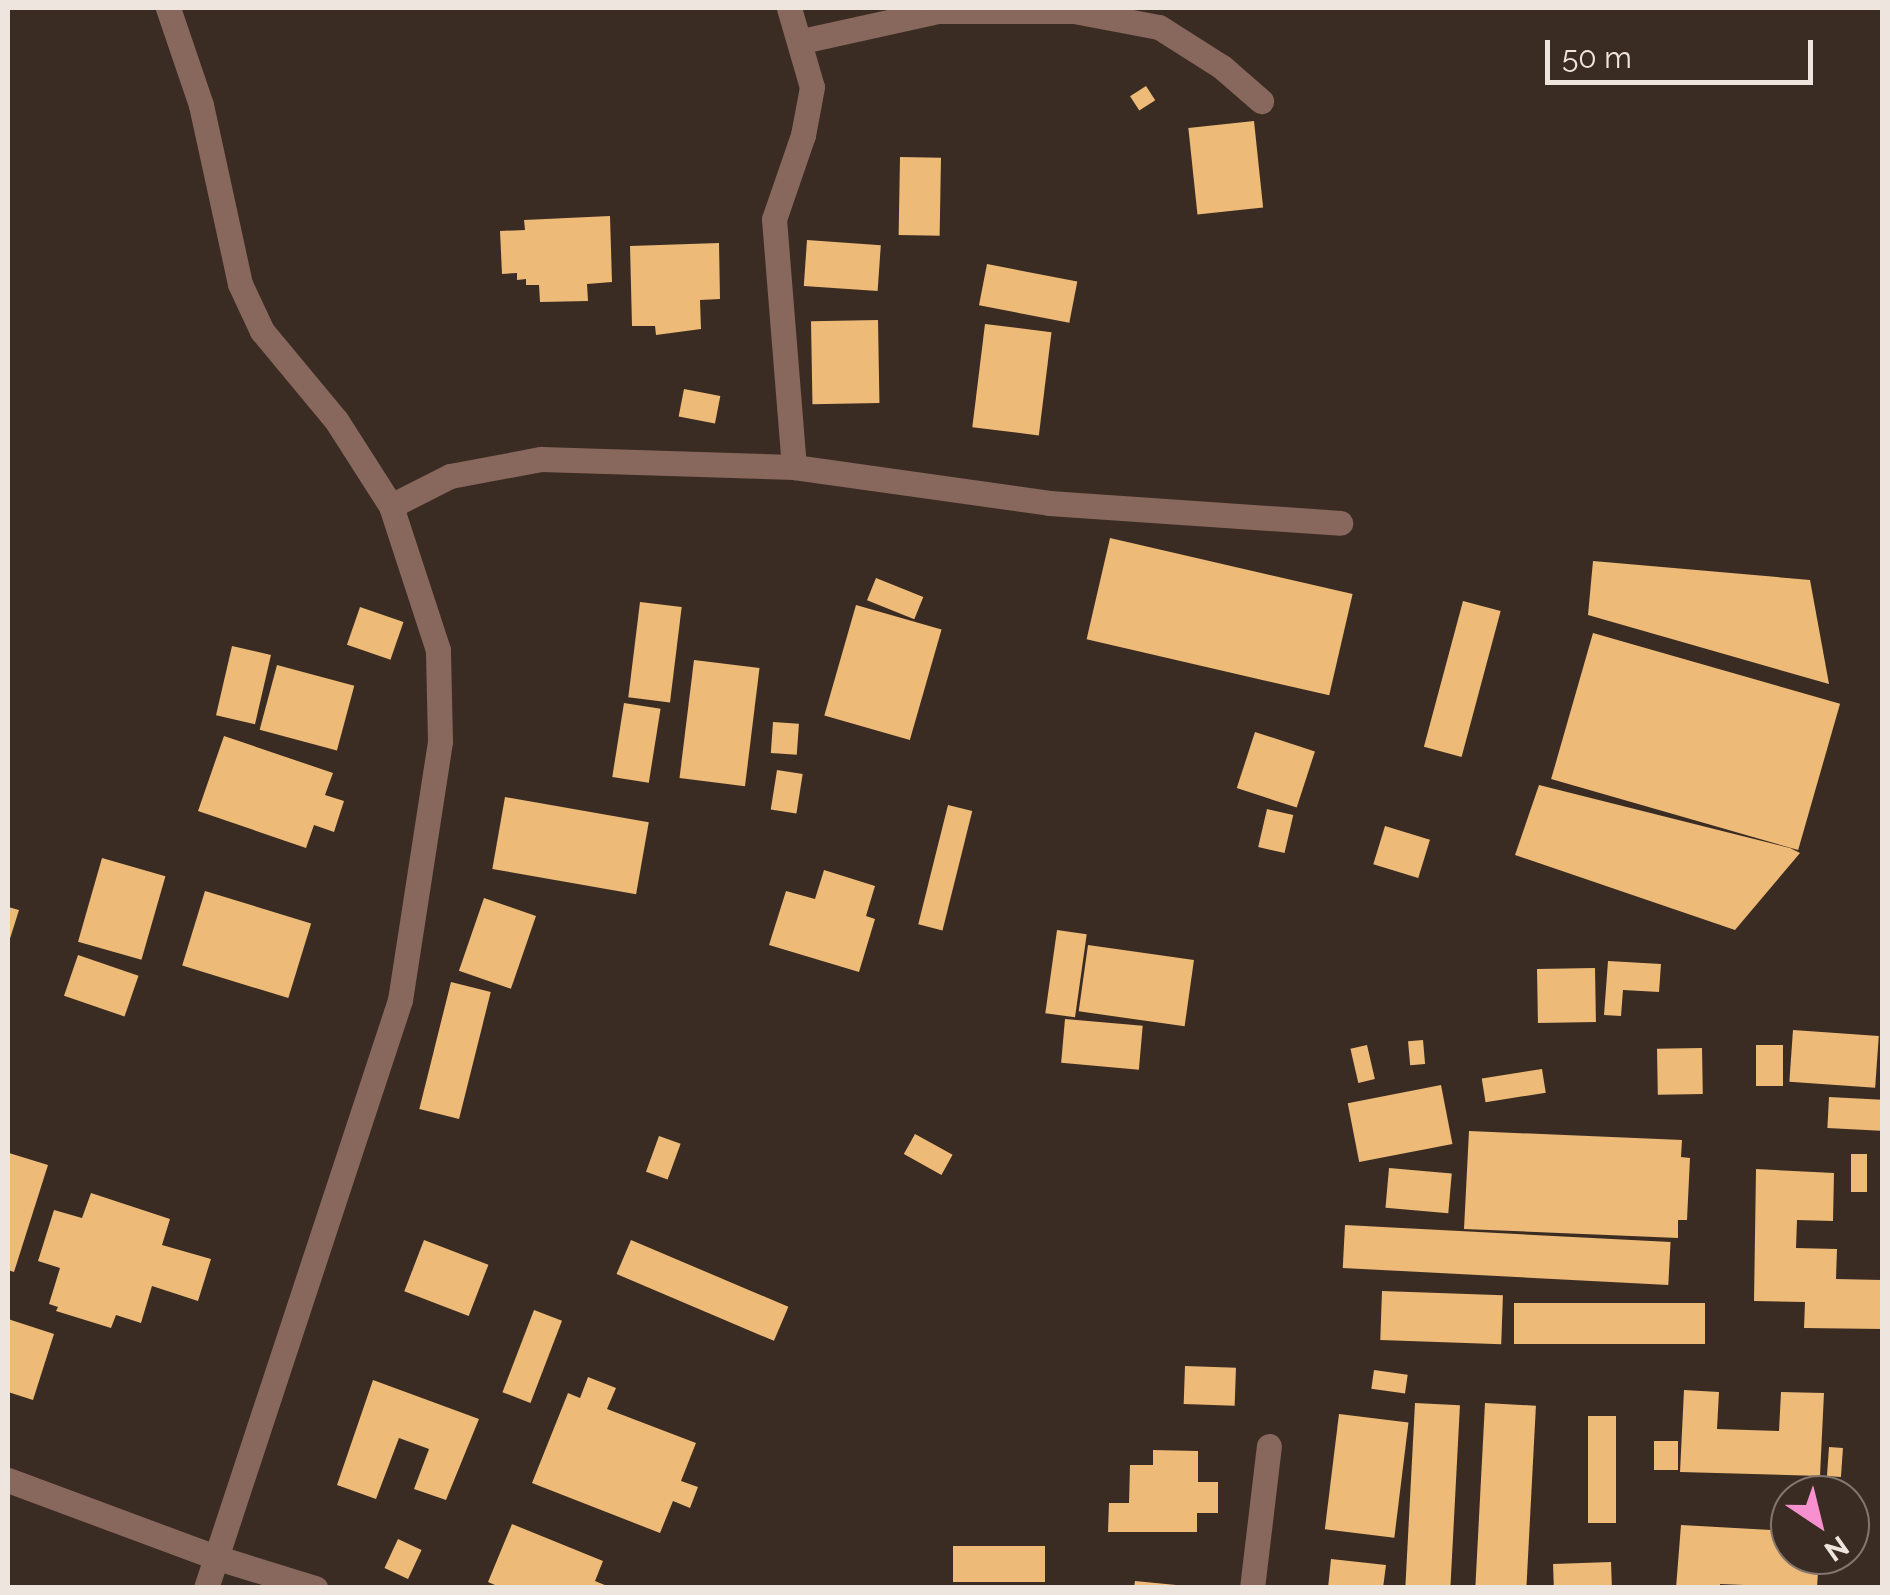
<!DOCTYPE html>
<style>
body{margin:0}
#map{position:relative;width:1890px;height:1595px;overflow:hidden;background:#3b2c23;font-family:Raleway,sans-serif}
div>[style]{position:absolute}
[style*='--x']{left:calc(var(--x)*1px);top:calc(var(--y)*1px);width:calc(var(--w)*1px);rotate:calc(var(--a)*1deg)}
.building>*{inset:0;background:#edba77;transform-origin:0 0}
.street>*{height:25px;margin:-12.5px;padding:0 12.5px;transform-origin:12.5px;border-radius:12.5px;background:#88675c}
span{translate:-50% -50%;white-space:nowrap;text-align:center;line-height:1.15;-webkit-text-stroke:10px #3b2c23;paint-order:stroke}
.frame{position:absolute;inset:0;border:10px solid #efe5df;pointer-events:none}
.north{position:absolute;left:1770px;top:1475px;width:100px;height:100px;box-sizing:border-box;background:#3b2c23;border:2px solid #83766e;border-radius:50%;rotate:145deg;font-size:28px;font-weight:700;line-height:40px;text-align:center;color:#efe5df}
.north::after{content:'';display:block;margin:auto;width:35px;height:45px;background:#f790ce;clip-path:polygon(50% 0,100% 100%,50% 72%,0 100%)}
.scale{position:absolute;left:1545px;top:40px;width:268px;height:45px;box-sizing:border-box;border:5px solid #efe5df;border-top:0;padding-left:12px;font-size:30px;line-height:35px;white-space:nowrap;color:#efe5df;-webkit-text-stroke:8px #3b2c23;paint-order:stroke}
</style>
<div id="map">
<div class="building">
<div style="left:1146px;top:86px;width:17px;height:19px;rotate:57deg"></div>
<div style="left:1254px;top:121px;width:87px;height:66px;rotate:84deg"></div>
<div style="left:900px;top:157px;width:41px;height:78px;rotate:1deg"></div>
<div style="clip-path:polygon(610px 216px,612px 282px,587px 284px,588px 301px,540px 302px,539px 285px,526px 285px,526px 279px,517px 280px,517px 273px,502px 274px,500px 231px,525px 230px,524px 220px)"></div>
<div style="left:807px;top:240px;width:74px;height:46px;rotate:4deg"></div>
<div style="clip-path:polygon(719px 243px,720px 299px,700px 300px,701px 329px,656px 335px,655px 326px,632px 326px,630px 246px)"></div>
<div style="left:987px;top:264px;width:92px;height:42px;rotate:11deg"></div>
<div style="left:878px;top:320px;width:83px;height:67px;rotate:89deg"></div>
<div style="left:985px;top:324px;width:67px;height:104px;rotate:7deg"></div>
<div style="left:684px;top:389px;width:37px;height:28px;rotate:11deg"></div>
<div style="left:1110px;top:538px;width:249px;height:104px;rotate:13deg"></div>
<div style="clip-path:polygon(1593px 561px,1810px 580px,1829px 684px,1588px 615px)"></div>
<div style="left:876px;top:578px;width:51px;height:24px;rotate:22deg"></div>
<div style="left:1463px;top:601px;width:39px;height:151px;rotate:15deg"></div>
<div style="left:640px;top:602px;width:42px;height:96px;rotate:7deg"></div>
<div style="left:856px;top:605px;width:89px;height:115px;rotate:16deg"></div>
<div style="left:360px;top:607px;width:46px;height:40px;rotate:19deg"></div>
<div style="left:1593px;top:633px;width:257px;height:152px;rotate:16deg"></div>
<div style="left:232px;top:646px;width:40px;height:71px;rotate:13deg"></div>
<div style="left:694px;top:660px;width:66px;height:119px;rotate:7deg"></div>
<div style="left:277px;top:665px;width:80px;height:67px;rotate:15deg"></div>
<div style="left:624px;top:703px;width:37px;height:75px;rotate:9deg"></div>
<div style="left:773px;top:722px;width:26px;height:31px;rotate:4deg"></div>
<div style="left:1255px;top:732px;width:63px;height:59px;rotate:18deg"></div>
<div style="clip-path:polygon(224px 736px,333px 773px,325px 795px,344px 801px,334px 832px,314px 825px,306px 848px,198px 811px)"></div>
<div style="left:777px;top:770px;width:26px;height:40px;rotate:9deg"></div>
<div style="clip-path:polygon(1539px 785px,1790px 848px,1800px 853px,1735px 930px,1515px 855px)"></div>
<div style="left:505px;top:797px;width:146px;height:73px;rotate:10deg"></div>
<div style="left:948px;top:805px;width:25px;height:123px;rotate:14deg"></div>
<div style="left:1267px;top:809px;width:27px;height:39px;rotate:13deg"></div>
<div style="left:1385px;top:826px;width:47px;height:40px;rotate:17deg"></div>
<div style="left:102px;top:858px;width:66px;height:87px;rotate:16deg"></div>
<div style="clip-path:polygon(824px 870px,875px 886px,866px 916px,875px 919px,859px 972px,769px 945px,786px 891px,815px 899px)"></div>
<div style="left:205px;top:891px;width:111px;height:78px;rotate:17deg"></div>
<div style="left:484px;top:898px;width:55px;height:77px;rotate:19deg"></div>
<div style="clip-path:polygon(8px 907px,19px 910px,8px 945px)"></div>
<div style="left:1057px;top:930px;width:30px;height:84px;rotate:8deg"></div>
<div style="left:1088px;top:945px;width:107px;height:67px;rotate:8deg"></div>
<div style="left:78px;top:955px;width:64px;height:43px;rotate:19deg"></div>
<div style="clip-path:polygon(1608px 961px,1661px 964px,1659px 992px,1623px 990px,1621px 1016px,1604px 1015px)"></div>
<div style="left:1595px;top:968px;width:54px;height:58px;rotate:89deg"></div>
<div style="left:451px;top:982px;width:41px;height:131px;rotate:14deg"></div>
<div style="left:1065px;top:1019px;width:78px;height:44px;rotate:5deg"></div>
<div style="left:1793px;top:1030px;width:86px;height:52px;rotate:4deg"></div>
<div style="left:1423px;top:1040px;width:24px;height:15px;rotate:85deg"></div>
<div style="left:1367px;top:1045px;width:35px;height:17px;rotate:77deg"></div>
<div style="left:1756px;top:1045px;width:27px;height:41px"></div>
<div style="left:1702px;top:1048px;width:46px;height:45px;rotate:89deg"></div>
<div style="left:1542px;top:1069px;width:24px;height:61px;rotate:81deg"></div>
<div style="left:1441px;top:1085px;width:60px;height:95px;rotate:79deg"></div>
<div style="left:1829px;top:1097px;width:53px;height:31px;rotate:3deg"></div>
<div style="clip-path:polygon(1469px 1131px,1682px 1140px,1681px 1157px,1690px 1158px,1687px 1220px,1678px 1220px,1678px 1238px,1464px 1229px)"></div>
<div style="left:915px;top:1134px;width:43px;height:23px;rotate:29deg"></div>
<div style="left:659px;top:1136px;width:23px;height:38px;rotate:20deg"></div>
<div style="clip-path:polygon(9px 1153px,48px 1165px,14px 1272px,8px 1270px)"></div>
<div style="left:1851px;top:1154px;width:16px;height:38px"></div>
<div style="left:1389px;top:1168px;width:63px;height:40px;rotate:5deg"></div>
<div style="clip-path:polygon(1756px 1169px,1834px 1173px,1833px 1221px,1797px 1220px,1796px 1248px,1837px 1249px,1836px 1279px,1882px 1280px,1882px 1329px,1804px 1328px,1805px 1302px,1754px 1301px)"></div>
<div style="clip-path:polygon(91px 1193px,170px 1219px,162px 1245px,211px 1259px,198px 1301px,152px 1286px,141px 1323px,116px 1315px,111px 1328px,56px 1311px,58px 1307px,49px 1304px,60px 1268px,38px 1261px,54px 1210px,82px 1218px)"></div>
<div style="left:1345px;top:1225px;width:326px;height:43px;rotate:3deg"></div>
<div style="left:424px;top:1240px;width:69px;height:55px;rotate:21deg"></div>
<div style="left:631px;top:1240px;width:171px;height:37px;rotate:23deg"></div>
<div style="left:1382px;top:1291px;width:121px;height:49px;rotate:2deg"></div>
<div style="left:1514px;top:1303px;width:191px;height:41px"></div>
<div style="left:534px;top:1310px;width:30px;height:88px;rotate:21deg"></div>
<div style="clip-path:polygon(8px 1319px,54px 1334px,33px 1400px,8px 1392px)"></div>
<div style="left:1185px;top:1366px;width:51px;height:38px;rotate:2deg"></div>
<div style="left:1374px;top:1370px;width:34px;height:19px;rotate:8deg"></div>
<div style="clip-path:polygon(588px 1377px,616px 1388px,607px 1409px,696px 1443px,681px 1481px,698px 1487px,690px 1508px,673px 1501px,660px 1533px,532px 1483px,568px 1393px,580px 1398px)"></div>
<div style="clip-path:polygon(373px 1380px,479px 1419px,446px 1500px,414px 1489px,429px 1449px,399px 1438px,376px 1499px,337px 1485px)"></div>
<div style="clip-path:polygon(1684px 1390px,1719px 1392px,1717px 1429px,1779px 1431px,1781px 1392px,1824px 1393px,1820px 1476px,1680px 1472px)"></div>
<div style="left:1415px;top:1403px;width:45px;height:185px;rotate:3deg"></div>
<div style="left:1485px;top:1403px;width:51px;height:185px;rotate:3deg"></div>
<div style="left:1339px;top:1414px;width:70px;height:116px;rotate:7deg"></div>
<div style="left:1588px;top:1416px;width:28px;height:107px"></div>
<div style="left:1654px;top:1441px;width:24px;height:29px"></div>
<div style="left:1829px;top:1447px;width:14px;height:29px;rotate:4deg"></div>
<div style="clip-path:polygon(1153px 1450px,1198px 1451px,1198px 1482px,1218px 1482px,1218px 1513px,1197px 1513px,1197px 1532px,1108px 1532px,1109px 1503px,1129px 1503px,1130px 1465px,1153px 1465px)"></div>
<div style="clip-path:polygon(512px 1524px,603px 1561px,595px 1581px,612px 1588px,502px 1588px,488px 1582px)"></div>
<div style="clip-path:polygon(1681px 1525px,1790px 1531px,1790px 1555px,1819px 1555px,1817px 1588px,1720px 1584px,1720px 1588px,1676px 1588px)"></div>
<div style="left:398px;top:1539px;width:26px;height:32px;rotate:25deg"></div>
<div style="left:1045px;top:1546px;width:36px;height:92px;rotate:90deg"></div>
<div style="left:1822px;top:1555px;width:19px;height:11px"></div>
<div style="clip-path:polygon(1331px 1559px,1386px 1565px,1383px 1588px,1328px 1588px)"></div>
<div style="left:1611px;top:1562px;width:26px;height:58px;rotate:88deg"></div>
<div style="clip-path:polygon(1135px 1581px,1176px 1585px,1175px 1588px,1134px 1588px)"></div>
</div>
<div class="street">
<div style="--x:168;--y:8;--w:102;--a:71.2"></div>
<div style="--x:201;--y:105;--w:183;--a:77.7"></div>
<div style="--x:240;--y:284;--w:52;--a:64.9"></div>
<div style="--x:262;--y:331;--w:116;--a:50.3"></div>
<div style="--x:336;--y:420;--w:102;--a:57.4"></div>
<div style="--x:789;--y:8;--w:82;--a:73.8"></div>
<div style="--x:812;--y:87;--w:49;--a:100.6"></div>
<div style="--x:803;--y:135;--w:89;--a:109"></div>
<div style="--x:774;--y:219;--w:249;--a:85.4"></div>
<div style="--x:802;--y:41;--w:139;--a:-12.4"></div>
<div style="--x:938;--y:11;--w:136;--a:0"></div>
<div style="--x:1074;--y:11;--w:86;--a:10.7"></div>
<div style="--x:1159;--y:27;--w:75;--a:32.4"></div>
<div style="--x:1222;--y:67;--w:52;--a:41.1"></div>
<div style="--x:8;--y:1480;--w:224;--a:20.4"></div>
<div style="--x:218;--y:1558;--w:102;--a:17.2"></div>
<div style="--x:206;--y:1588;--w:619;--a:-71.74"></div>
<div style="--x:400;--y:1000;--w:262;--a:-81.2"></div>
<div style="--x:440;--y:741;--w:91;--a:-91.3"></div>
<div style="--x:438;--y:650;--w:151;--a:-108.1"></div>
<div style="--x:391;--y:506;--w:66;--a:-27"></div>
<div style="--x:450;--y:476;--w:93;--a:-10.6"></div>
<div style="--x:541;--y:459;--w:253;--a:1.8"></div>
<div style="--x:794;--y:467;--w:258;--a:8"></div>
<div style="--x:1049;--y:503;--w:292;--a:3.9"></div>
<div style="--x:1252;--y:1588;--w:143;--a:-83.2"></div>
</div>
<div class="frame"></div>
<div class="north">N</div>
<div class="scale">50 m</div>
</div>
